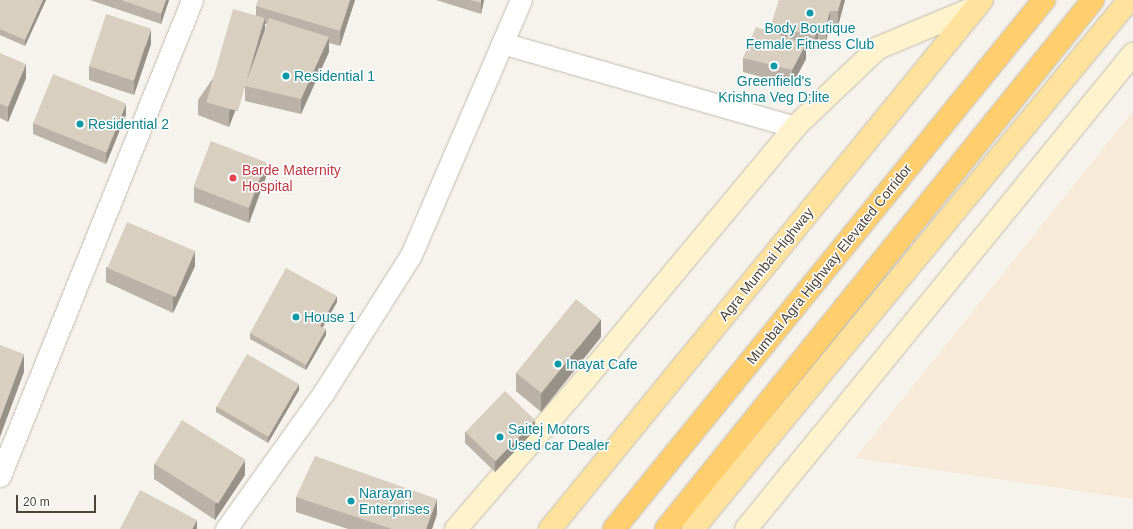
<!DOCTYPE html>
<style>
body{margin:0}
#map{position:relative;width:1133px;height:529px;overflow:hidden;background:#f6f3ec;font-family:Arial,sans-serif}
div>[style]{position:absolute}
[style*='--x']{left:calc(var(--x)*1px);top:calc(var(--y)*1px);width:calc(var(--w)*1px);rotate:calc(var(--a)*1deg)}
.commercial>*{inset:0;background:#f7ead8}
.roads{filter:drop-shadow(0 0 1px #c2bbae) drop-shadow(0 0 1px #c2bbae)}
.street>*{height:21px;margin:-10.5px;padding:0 10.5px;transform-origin:10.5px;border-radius:10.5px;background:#fff}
.secondary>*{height:22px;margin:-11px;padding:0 11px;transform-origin:11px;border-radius:11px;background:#fff3cd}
.primary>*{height:22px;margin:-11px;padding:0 11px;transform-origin:11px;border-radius:11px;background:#ffe39c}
.highway>*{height:22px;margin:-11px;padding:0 11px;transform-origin:11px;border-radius:11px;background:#ffcf6e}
.wall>*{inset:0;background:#bab2a6}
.shaded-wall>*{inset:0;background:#979187}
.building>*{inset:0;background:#d8cfc1;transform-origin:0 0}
.dots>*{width:11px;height:11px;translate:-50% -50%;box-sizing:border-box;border:2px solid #fff;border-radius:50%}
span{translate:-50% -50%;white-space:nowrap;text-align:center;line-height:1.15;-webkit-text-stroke:3px #fff;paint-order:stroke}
.culture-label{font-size:14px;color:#0d838f}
.left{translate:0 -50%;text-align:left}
.health-label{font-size:14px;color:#be3a42}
.street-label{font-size:14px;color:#4b4439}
.scale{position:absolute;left:16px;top:495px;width:80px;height:18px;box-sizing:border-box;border:2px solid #4b4439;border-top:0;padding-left:5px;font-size:12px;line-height:14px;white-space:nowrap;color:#4b4439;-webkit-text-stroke:3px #fff;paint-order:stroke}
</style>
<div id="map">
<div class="commercial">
<div style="clip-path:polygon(1133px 111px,1133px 499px,855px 458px)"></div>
</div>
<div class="roads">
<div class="street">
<div style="--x:502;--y:43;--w:305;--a:16"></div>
<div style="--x:0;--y:476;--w:513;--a:-68.03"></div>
<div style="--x:226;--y:529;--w:168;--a:-54.4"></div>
<div style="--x:324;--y:392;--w:162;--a:-57.6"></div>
<div style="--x:411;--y:255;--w:278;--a:-66.7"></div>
</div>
<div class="secondary">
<div style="--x:456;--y:529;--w:201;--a:-49.2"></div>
<div style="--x:587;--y:377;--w:325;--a:-50.2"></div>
<div style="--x:795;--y:127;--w:115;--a:-43.6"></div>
<div style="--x:878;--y:48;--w:106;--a:-22.7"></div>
<div style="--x:746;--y:529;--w:613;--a:-50.83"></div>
</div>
<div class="primary">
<div style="--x:550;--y:529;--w:683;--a:-50.76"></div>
<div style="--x:693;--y:529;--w:686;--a:-50.5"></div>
</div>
<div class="highway">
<div style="--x:614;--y:529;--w:682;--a:-50.89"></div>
<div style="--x:666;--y:529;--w:680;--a:-51.09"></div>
</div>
</div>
<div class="wall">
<div style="clip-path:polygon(0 0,46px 0,25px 46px,0 35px)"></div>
<div style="clip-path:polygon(90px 0,169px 0,161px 24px)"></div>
<div style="clip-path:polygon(evenodd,355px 0,340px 46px,329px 43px,329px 52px,301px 114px,245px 101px,245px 86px,253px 63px,229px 127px,198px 115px,198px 100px,256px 15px,256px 6px,355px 0,265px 24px,267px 24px,265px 30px,265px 24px)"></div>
<div style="clip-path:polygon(436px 0,484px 0,481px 14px)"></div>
<div style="clip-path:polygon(779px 0,845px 0,838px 26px,830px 25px,826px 41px,818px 39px,815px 51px,806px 49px,806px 59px,792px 85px,743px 72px,743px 58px,771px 32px,771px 26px)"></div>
<div style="clip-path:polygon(151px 44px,134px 95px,89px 80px,89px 66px)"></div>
<div style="clip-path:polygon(0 53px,26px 78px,8px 122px,0 118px)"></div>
<div style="clip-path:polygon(126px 115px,106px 164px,33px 134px,33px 123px)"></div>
<div style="clip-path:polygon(266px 177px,249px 223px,194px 202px,194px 187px)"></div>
<div style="clip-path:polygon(195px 266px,173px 313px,106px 282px,106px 267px)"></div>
<div style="clip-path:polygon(337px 302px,323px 327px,326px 335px,306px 370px,250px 339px,250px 333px)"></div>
<div style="clip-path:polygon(601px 337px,541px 412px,516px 391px,516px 373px)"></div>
<div style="clip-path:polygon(299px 390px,268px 443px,216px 412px,216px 407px)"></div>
<div style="clip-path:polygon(535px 430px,495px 472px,465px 443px,465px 432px)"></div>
<div style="clip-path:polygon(154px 464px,245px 475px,215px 520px,154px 479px)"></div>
<div style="clip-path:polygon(296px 497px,437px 514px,432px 529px,348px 529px,296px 512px)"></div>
</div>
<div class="shaded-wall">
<div style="clip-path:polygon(43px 0,46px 0,25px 46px,25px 40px)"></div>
<div style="clip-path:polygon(166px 0,169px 0,161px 24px,161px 14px)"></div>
<div style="clip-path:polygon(350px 0,355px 0,340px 46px,340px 31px)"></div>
<div style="clip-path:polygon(481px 0,484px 0,481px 14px)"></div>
<div style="clip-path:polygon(841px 0,845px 0,838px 26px,838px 11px)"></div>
<div style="clip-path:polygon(830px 11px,830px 25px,826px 41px,826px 26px)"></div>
<div style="clip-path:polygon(265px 18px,265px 33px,229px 127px,229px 112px)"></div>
<div style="clip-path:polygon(818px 25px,818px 39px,815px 51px,815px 36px)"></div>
<div style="clip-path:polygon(151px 29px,151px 44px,134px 95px,134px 81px)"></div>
<div style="clip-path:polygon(329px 37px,329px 52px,301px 114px,301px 99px)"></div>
<div style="clip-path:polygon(806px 44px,806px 59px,792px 85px,792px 70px)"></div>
<div style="clip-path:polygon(26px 64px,26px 78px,8px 122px,8px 107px)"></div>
<div style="clip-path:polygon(126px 104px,126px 115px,106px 164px,106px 153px)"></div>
<div style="clip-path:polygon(266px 162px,266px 177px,249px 223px,249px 209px)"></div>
<div style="clip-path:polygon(195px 251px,195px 266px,173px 313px,173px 298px)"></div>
<div style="clip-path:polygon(337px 296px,337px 302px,320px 332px,320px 326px)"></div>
<div style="clip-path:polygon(601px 319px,601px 337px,541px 412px,541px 394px)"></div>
<div style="clip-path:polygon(326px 329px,326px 335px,306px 370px,306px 365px)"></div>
<div style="clip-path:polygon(24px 354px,24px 372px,0 437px,0 419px)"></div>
<div style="clip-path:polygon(299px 384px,299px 390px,268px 443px,268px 437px)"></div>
<div style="clip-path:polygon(535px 420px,535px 430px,495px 472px,495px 461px)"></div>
<div style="clip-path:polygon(245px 460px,245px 475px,215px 520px,215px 505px)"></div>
<div style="clip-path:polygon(437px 499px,437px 514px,432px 529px,426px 529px)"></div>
<div style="clip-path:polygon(197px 520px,197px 529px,192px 529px)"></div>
</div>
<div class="building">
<div style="clip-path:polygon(0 0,43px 0,25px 40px,0 29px)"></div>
<div style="clip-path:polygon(121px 0,166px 0,161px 14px)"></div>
<div style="clip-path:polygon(258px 0,350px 0,340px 31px,256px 6px)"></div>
<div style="clip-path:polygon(470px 0,481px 0,481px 3px)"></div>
<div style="clip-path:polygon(779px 0,841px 0,838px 11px,830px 11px,826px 26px,818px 25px,815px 36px,771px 26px)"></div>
<div style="left:233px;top:9px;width:33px;height:97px;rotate:16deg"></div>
<div style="left:106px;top:14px;width:47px;height:55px;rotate:18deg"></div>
<div style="clip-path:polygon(269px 18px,329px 37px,301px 99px,245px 86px)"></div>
<div style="clip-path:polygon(756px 27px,806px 44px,792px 70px,743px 58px)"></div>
<div style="clip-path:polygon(0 53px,26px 64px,8px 107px,0 104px)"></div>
<div style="left:53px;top:74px;width:79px;height:53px;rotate:22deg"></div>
<div style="left:211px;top:141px;width:59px;height:49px;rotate:21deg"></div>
<div style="left:127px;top:222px;width:74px;height:50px;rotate:23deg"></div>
<div style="clip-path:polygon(286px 268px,337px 296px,320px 326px,326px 329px,306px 365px,250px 333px)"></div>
<div style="left:576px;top:299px;width:32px;height:95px;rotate:39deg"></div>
<div style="clip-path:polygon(0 345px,24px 354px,0 419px)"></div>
<div style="left:247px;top:354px;width:60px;height:61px;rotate:30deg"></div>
<div style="left:505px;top:391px;width:42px;height:57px;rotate:44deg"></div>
<div style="left:182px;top:420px;width:75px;height:52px;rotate:32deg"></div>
<div style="clip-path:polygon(315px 456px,437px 499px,426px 529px,392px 529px,296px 497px)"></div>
<div style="clip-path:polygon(140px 490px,197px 520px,192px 529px,120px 529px)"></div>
</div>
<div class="dots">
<div style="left:810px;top:13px;background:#0f9aa8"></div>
<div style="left:774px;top:66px;background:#0f9aa8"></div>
<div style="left:286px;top:76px;background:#0f9aa8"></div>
<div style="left:80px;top:124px;background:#0f9aa8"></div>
<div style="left:233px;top:178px;background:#e0444e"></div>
<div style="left:296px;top:317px;background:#0f9aa8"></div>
<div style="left:558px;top:364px;background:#0f9aa8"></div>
<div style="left:500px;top:437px;background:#0f9aa8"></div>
<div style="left:351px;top:501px;background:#0f9aa8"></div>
</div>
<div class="culture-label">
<span style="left:810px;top:36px">Body Boutique<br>Female Fitness Club</span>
<span class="left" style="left:294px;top:76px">Residential 1</span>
<span style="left:774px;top:89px">Greenfield's<br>Krishna Veg D;lite</span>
<span class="left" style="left:88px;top:124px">Residential 2</span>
<span class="left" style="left:304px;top:317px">House 1</span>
<span class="left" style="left:566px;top:364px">Inayat Cafe</span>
<span class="left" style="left:508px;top:437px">Saitej Motors<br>Used car Dealer</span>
<span class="left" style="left:359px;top:501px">Narayan<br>Enterprises</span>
</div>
<div class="health-label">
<span class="left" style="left:242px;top:178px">Barde Maternity<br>Hospital</span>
</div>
<div class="street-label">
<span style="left:766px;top:264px;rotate:-51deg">Agra Mumbai Highway</span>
<span style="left:829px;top:264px;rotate:-51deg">Mumbai Agra Highway Elevated Corridor</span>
</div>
<div class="scale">20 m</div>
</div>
